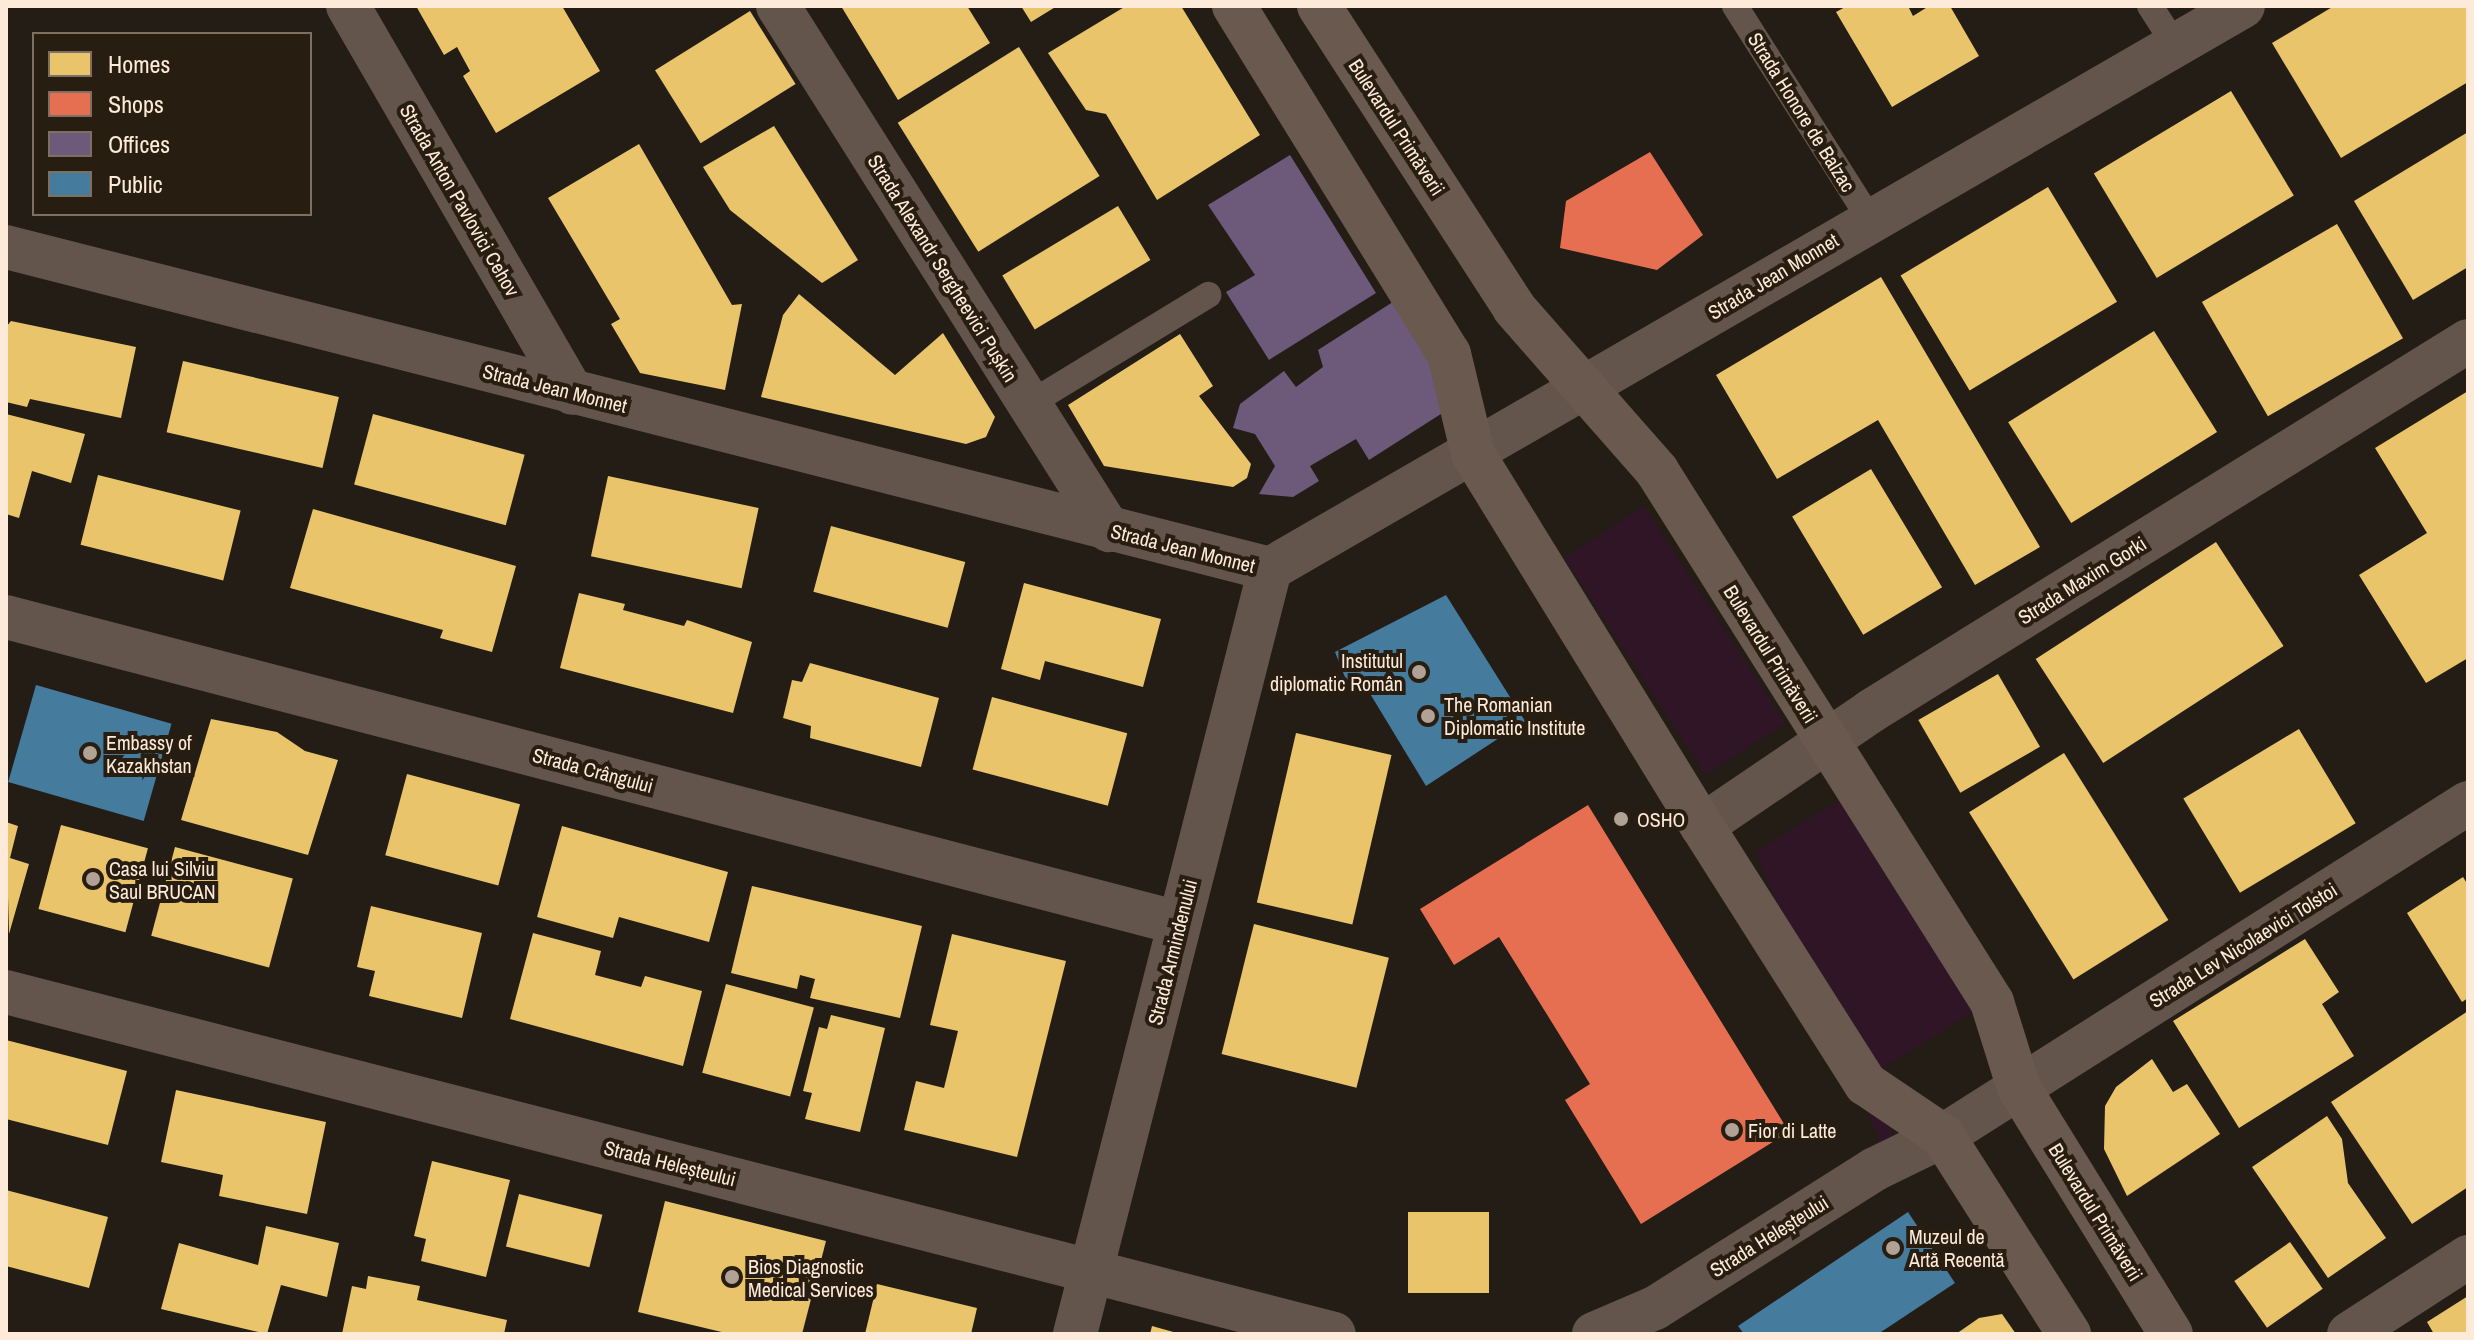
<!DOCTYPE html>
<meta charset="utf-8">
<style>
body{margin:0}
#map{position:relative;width:2474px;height:1340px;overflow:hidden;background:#231d16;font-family:"Archivo Narrow",sans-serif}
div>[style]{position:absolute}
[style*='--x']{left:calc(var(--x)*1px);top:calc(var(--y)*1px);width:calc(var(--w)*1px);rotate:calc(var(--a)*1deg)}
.green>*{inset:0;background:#301526;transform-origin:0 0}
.homes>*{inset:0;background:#e9c46a;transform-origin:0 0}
.shops>*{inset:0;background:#e76f51}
.offices>*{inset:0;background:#6d597a}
.public>*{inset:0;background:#457b9d;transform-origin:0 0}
.lane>*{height:26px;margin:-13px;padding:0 13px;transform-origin:13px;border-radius:13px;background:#63554c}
.street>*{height:44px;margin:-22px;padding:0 22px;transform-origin:22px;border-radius:22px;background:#63554c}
.secondary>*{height:44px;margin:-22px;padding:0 22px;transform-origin:22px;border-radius:22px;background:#69594f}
.dots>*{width:22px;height:22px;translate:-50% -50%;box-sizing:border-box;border:4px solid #281d11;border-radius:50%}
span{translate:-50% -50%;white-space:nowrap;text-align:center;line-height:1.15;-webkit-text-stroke:8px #281d11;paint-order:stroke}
.street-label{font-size:20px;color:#feead9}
.poi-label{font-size:20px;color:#feead9}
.right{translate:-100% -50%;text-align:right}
.left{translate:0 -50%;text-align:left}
.frame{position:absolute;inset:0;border:8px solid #feead9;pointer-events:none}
.legend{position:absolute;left:32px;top:32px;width:280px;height:184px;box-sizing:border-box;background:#281d11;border:2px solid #7e6f61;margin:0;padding:10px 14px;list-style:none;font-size:24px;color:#feead9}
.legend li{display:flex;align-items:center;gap:16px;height:40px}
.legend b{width:40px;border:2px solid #7e6f61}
</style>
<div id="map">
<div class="green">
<div style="left:1644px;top:506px;width:259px;height:95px;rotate:57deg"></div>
<div style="clip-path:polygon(1845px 797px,1976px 1010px,1883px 1068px,1898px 1182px,1755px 852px)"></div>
</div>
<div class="homes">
<div style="clip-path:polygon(416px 6px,562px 6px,600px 71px,496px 133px,463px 76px,470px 71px,457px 47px,444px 55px)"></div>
<div style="clip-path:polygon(841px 6px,967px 6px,990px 43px,898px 100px)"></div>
<div style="clip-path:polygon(1021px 6px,1057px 6px,1031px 22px)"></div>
<div style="clip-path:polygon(1126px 6px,1181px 6px,1260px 135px,1157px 200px,1106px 114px,1086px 110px,1048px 53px)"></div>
<div style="clip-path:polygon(1847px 6px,1908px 6px,1913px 16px,1929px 6px,1950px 6px,1979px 56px,1892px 107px,1836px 12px)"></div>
<div style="clip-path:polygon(2334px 6px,2468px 6px,2468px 82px,2341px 158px,2272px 43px)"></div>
<div style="left:750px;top:11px;width:86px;height:112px;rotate:58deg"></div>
<div style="left:1019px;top:47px;width:152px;height:143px;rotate:58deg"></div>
<div style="left:2231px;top:91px;width:122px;height:160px;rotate:59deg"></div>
<div style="clip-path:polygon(774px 126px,858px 260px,822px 283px,730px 210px,703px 167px)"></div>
<div style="clip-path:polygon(2468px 132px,2468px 267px,2413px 300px,2354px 201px)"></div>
<div style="clip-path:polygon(639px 144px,732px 305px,742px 304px,725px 390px,640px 373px,611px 324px,620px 319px,548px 198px)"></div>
<div style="left:2048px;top:187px;width:134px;height:172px;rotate:59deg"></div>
<div style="left:1118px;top:206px;width:63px;height:135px;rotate:59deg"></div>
<div style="left:2337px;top:224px;width:132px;height:156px;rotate:60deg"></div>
<div style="clip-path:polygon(1881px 277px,2040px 547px,1975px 585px,1878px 420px,1777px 479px,1716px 375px)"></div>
<div style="clip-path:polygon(799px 294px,895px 375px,943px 333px,995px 417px,986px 437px,966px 444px,761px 397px,783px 315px)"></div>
<div style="clip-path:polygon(11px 321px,136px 347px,121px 418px,30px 399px,27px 407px,6px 402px,6px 327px)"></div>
<div style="left:2154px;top:331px;width:119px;height:172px;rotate:58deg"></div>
<div style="clip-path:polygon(1180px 334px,1213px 386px,1199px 396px,1251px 464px,1247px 478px,1233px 487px,1104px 466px,1068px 405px)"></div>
<div style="left:183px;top:361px;width:160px;height:73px;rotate:13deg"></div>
<div style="clip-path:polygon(2468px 391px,2468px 658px,2426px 683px,2359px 575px,2427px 533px,2375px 448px)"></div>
<div style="clip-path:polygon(6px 414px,85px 434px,71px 483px,32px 471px,19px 518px,6px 514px)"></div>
<div style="left:373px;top:414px;width:157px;height:73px;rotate:15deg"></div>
<div style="left:1871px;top:469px;width:138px;height:92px;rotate:59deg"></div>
<div style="left:98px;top:475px;width:147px;height:72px;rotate:14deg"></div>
<div style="left:608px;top:476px;width:154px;height:82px;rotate:12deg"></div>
<div style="clip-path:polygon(313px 509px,516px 566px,492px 652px,440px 638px,443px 630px,290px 588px)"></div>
<div style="left:831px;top:526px;width:139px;height:68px;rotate:15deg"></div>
<div style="left:2216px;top:542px;width:124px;height:215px;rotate:57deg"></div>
<div style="clip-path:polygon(1024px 583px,1161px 619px,1143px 687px,1045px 661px,1040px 680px,1001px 669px)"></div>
<div style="clip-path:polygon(579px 593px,625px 604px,623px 610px,684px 626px,687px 620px,752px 642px,733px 713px,560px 668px)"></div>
<div style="clip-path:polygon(810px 663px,939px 698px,921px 767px,810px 738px,811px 726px,783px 718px,792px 680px,802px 682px)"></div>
<div style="left:1998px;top:674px;width:84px;height:92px;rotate:60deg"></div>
<div style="left:992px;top:697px;width:140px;height:75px;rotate:15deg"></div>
<div style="clip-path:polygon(211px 719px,277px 732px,305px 751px,338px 760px,308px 855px,181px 820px)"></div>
<div style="left:2299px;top:729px;width:110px;height:135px;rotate:59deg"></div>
<div style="left:1296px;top:733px;width:98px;height:174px;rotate:13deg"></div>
<div style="left:2064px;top:753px;width:197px;height:112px;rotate:58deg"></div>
<div style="left:407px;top:774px;width:117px;height:84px;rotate:15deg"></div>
<div style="clip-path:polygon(6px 822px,18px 826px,10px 858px,29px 864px,9px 934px)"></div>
<div style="left:61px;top:825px;width:90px;height:87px;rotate:15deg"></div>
<div style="clip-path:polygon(562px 826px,728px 872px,709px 942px,619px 917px,613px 938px,537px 917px)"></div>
<div style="left:175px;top:847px;width:122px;height:92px;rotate:15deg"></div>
<div style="clip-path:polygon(2463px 877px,2468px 885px,2468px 998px,2462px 1002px,2407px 913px)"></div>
<div style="clip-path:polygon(752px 886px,922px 926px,900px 1018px,810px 998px,815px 979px,800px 975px,797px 989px,731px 973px)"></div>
<div style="clip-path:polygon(371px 906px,482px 933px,462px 1018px,369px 996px,375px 971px,357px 967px)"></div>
<div style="left:1254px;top:924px;width:139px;height:134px;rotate:14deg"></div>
<div style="clip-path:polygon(533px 933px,601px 951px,595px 975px,641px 987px,645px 976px,702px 991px,683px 1066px,510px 1019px)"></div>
<div style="clip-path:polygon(952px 934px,1066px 961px,1017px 1157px,904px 1130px,916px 1081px,944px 1088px,958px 1031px,930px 1025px)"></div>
<div style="clip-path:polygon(2305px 939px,2339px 992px,2322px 1004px,2354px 1056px,2239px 1128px,2173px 1021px)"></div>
<div style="left:726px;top:984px;width:91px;height:92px;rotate:15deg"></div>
<div style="clip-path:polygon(2468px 1011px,2468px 1187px,2412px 1224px,2331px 1102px)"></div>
<div style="clip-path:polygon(831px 1015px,885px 1028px,860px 1132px,805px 1119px,812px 1093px,803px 1091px,819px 1027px,827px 1029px)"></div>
<div style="clip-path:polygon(6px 1040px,127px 1071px,108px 1145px,6px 1119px)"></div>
<div style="clip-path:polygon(2152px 1059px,2173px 1092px,2187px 1084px,2220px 1134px,2127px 1196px,2104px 1149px,2105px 1106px,2116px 1087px)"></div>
<div style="clip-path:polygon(176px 1090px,326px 1122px,307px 1214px,219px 1196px,223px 1175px,161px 1162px)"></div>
<div style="clip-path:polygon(2327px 1116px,2342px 1139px,2348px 1183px,2386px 1238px,2328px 1278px,2252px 1167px)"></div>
<div style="clip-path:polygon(432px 1161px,510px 1180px,486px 1277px,421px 1261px,426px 1239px,414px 1236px)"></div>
<div style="clip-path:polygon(6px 1190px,108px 1217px,89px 1288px,6px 1266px)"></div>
<div style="left:519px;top:1194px;width:86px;height:54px;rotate:14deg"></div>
<div style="clip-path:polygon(665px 1201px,826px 1241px,802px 1334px,730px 1334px,638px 1312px)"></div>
<div style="left:1408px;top:1212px;width:81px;height:81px"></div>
<div style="clip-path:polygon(266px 1226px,339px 1243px,327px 1297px,281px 1285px,267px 1334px,161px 1309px,179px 1243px,258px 1265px)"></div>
<div style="left:2290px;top:1242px;width:57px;height:68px;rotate:55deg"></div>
<div style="clip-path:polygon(368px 1276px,420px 1286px,417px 1300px,507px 1320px,504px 1334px,342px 1334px,352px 1286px,366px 1289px)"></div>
<div style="clip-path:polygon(877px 1284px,977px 1308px,971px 1334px,865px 1334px)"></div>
<div style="clip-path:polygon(2468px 1296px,2468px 1334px,2434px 1334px,2427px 1322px)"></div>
<div style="clip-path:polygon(2002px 1314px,2016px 1334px,1956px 1334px,1979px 1318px)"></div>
<div style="clip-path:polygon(1152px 1326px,1177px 1333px,1177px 1334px,1150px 1334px)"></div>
</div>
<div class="shops">
<div style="clip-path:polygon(1650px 152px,1703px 235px,1657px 270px,1560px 248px,1566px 201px)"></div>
<div style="clip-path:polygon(1588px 805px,1789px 1132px,1641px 1224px,1565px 1100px,1590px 1084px,1499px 937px,1454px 965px,1420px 909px)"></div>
</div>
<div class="offices">
<div style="clip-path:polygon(1290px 155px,1376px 293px,1269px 360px,1226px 292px,1255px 275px,1208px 205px)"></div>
<div style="clip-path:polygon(1399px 298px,1447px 375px,1444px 412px,1369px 460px,1356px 439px,1310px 466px,1319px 481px,1293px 497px,1259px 494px,1275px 466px,1255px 434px,1233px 428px,1240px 404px,1284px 371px,1296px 387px,1323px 367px,1318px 350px)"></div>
</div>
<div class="public">
<div style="clip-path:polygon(1446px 595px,1525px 721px,1426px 786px,1369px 692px,1352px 695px,1335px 652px)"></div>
<div style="left:36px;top:685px;width:141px;height:101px;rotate:16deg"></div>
<div style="clip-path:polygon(1908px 1212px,1955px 1283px,1878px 1334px,1744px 1334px,1738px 1326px)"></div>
</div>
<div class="lane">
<div style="--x:1735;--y:6;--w:251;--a:57.7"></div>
<div style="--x:2150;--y:6;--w:46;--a:57.3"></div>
<div style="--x:1029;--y:404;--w:210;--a:-31.3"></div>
</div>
<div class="street">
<div style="--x:348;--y:6;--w:447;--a:59.9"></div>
<div style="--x:778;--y:6;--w:620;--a:57.72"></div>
<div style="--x:6;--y:247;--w:1304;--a:14.29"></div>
<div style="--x:1270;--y:569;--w:1124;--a:-30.05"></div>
<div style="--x:6;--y:617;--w:1212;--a:14.62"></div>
<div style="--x:1702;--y:826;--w:204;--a:-34.2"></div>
<div style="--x:1871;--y:711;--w:702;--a:-31.79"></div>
<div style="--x:6;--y:992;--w:1371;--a:14.44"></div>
<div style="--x:1075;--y:1334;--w:789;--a:-75.7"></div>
<div style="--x:1594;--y:1334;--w:66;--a:-23.1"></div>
<div style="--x:1655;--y:1308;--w:260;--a:-32.3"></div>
<div style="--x:1875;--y:1169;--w:76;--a:-25.9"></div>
<div style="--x:1943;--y:1136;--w:622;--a:-32.39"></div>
<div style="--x:2349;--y:1334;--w:142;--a:-32.9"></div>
</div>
<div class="secondary">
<div style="--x:1234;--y:6;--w:409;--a:58.3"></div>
<div style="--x:1449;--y:354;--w:103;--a:76.5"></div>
<div style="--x:1473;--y:454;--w:437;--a:58.4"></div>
<div style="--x:1702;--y:826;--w:306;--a:57.6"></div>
<div style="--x:1866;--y:1084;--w:93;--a:34"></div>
<div style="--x:1943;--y:1136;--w:235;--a:57.5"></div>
<div style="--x:1319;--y:6;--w:359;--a:57.1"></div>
<div style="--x:1514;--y:308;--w:217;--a:48.7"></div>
<div style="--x:1657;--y:471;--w:628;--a:57.75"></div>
<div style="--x:1992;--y:1002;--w:90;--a:72.6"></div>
<div style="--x:2019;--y:1088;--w:289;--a:58.3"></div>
</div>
<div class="dots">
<div style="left:1419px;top:672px;background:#b1a295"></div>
<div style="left:1428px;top:716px;background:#b1a295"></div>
<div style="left:90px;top:753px;background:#b1a295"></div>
<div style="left:1621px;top:819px;background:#b1a295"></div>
<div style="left:93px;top:879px;background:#b1a295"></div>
<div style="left:1732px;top:1130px;background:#b1a295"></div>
<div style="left:1893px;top:1248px;background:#b1a295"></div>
<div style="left:732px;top:1277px;background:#b1a295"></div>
</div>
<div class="street-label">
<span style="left:1802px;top:112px;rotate:58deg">Strada Honore de Balzac</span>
<span style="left:1397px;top:127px;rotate:57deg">Bulevardul Primăverii</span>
<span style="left:460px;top:200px;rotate:60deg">Strada Anton Pavlovici Cehov</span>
<span style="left:943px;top:268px;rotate:58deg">Strada Alexandr Sergheevici Pușkin</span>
<span style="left:1773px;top:276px;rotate:-31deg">Strada Jean Monnet</span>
<span style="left:555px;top:388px;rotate:14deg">Strada Jean Monnet</span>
<span style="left:1183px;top:548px;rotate:14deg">Strada Jean Monnet</span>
<span style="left:2082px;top:580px;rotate:-32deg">Strada Maxim Gorki</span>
<span style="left:1771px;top:654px;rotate:58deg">Bulevardul Primăverii</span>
<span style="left:593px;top:770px;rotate:15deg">Strada Crângului</span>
<span style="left:2243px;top:945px;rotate:-32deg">Strada Lev Nicolaevici Tolstoi</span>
<span style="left:1172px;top:952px;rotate:-76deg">Strada Armindenului</span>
<span style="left:670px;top:1163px;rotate:14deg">Strada Heleșteului</span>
<span style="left:2096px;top:1212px;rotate:58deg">Bulevardul Primăverii</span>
<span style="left:1769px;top:1236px;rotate:-32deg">Strada Heleșteului</span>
</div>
<div class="poi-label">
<span class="right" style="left:1403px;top:672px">Institutul<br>diplomatic Român</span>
<span class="left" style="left:1444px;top:716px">The Romanian<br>Diplomatic Institute</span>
<span class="left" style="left:106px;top:754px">Embassy of<br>Kazakhstan</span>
<span class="left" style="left:1637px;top:819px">OSHO</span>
<span class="left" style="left:109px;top:880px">Casa lui Silviu<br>Saul BRUCAN</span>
<span class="left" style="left:1748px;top:1130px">Fior di Latte</span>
<span class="left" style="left:1909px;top:1248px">Muzeul de<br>Artă Recentă</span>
<span class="left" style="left:748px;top:1278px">Bios Diagnostic<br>Medical Services</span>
</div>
<div class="frame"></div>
<ul class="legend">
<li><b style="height:22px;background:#e9c46a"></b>Homes</li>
<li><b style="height:22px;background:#e76f51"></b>Shops</li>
<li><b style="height:22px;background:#6d597a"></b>Offices</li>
<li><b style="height:22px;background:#457b9d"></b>Public</li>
</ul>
</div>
